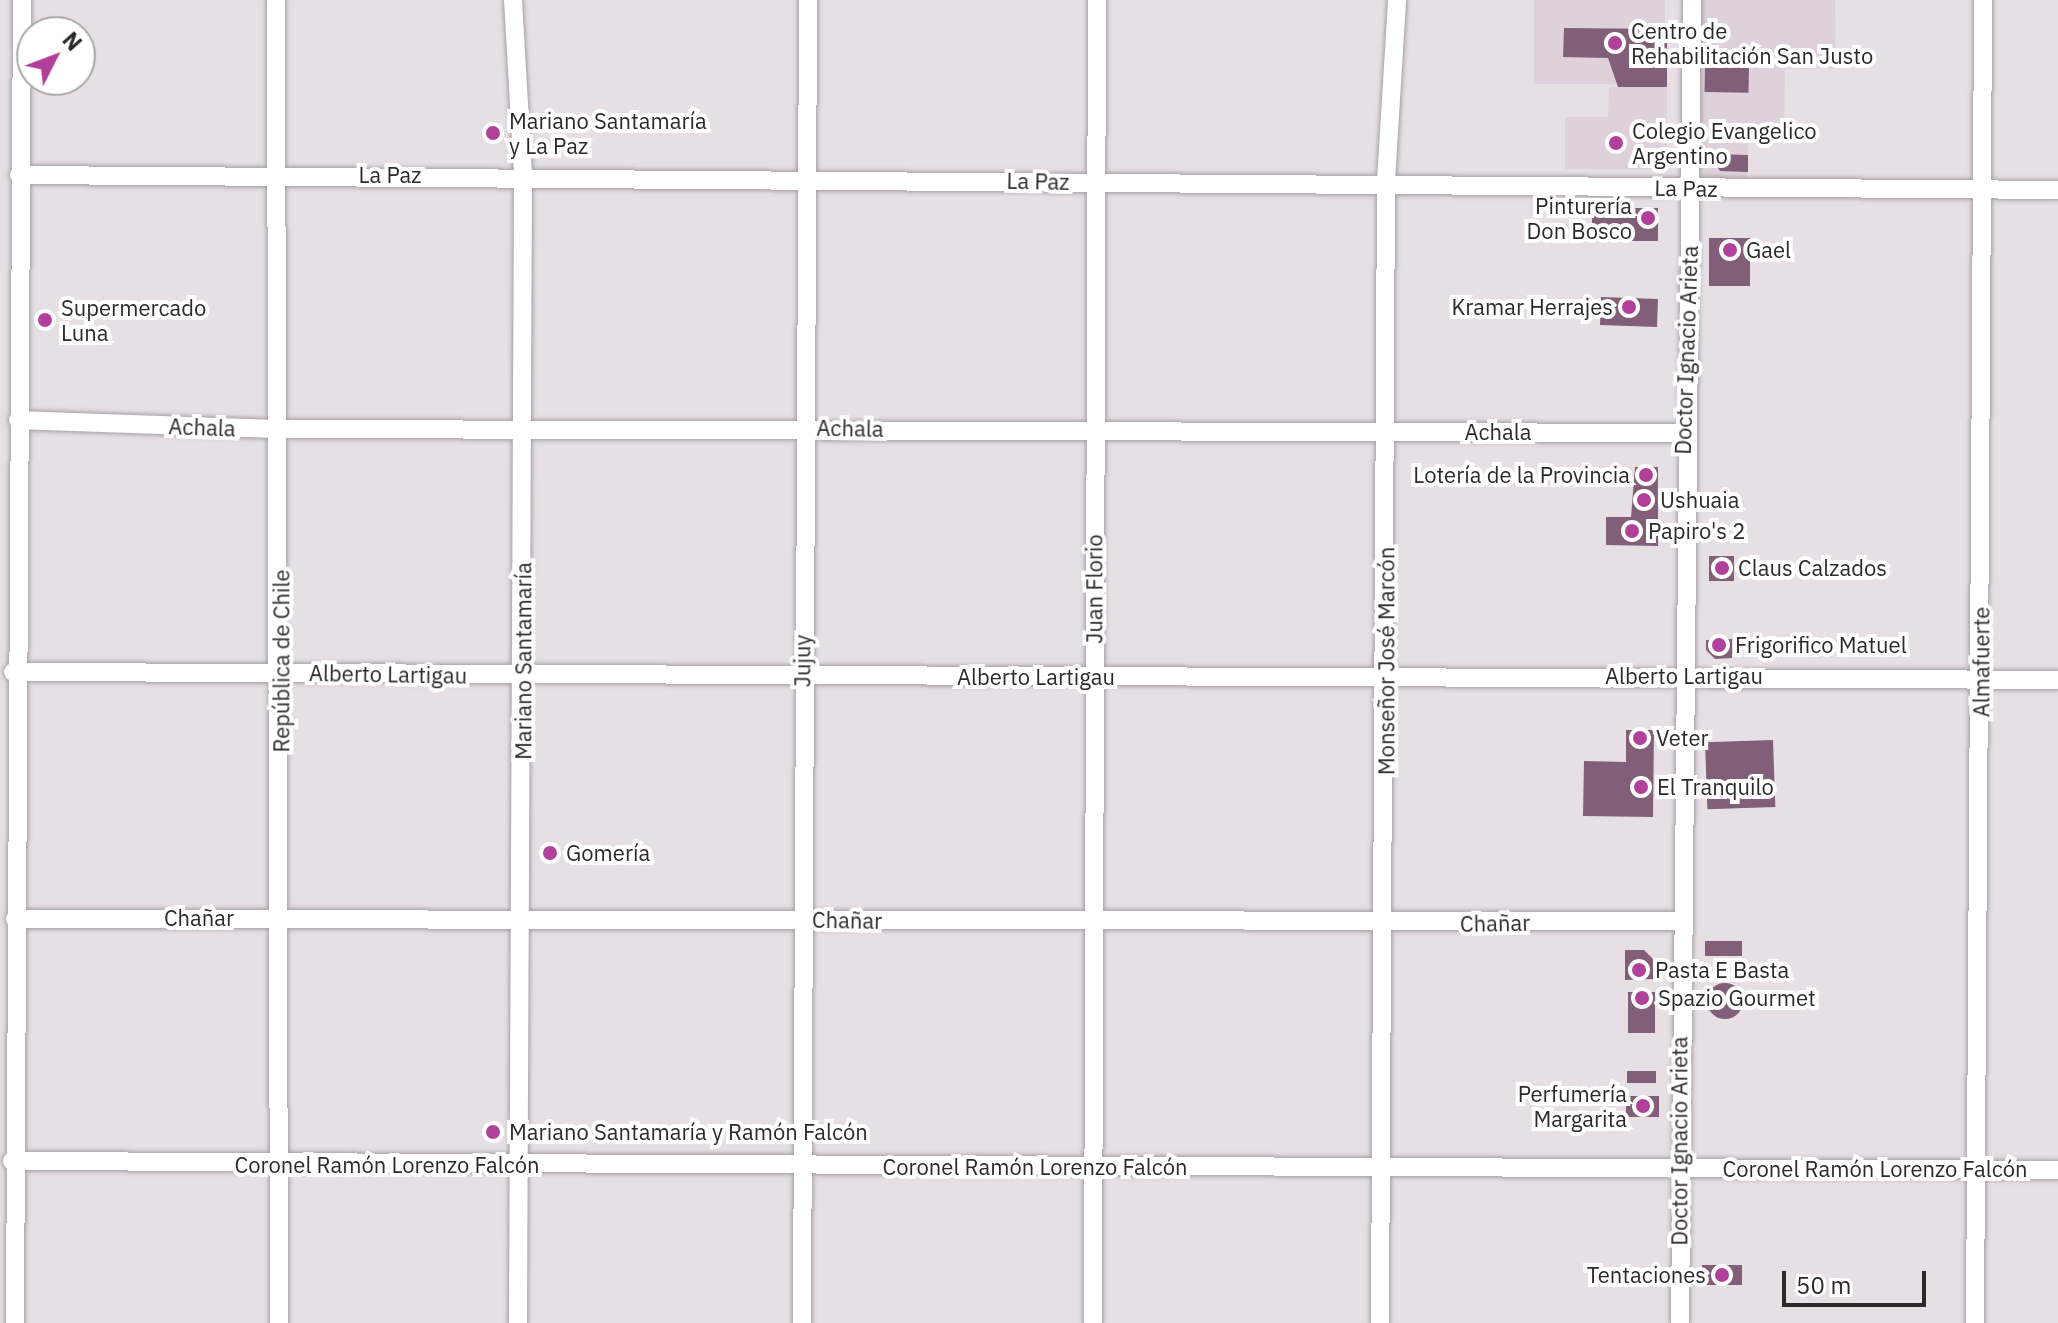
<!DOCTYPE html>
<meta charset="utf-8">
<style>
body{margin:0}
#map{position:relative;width:2058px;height:1323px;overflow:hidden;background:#e6dfe4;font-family:"IBM Plex Sans",sans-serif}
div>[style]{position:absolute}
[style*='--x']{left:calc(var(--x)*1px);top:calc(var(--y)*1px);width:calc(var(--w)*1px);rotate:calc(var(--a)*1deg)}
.built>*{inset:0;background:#dfd1db;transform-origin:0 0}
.building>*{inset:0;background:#815f78;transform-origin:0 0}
.round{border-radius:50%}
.roads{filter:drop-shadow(0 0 2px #a6a0a4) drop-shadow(0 0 2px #a6a0a4)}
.minor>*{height:18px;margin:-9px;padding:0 9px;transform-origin:9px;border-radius:9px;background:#fff}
.dots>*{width:22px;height:22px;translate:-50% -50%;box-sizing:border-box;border:4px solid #fff;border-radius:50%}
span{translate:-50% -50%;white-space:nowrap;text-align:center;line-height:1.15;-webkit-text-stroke:8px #fff;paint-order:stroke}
.poi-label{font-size:22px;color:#2c292b}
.left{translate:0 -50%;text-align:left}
.right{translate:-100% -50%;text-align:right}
.street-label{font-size:22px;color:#2c292b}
.north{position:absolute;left:16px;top:16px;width:80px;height:80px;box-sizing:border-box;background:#fff;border:2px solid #aba9aa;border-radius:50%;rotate:48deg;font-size:22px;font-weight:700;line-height:32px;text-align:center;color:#2c292b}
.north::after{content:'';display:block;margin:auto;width:28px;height:36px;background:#b1409b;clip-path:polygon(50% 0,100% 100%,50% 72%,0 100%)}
.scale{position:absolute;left:1782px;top:1271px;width:144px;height:36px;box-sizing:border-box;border:4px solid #2c292b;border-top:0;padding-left:10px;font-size:24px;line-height:28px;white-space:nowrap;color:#2c292b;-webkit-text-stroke:6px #fff;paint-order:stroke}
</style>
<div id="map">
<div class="built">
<div style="left:1534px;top:0;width:131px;height:84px"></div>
<div style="clip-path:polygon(1697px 0,1835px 0,1836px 68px,1785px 69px,1784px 141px,1748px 141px,1747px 180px,1706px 179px,1698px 170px)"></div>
<div style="clip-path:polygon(1609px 87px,1667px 87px,1667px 169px,1565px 169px,1565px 117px,1608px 117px)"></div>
</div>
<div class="building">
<div style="clip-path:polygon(1564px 28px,1667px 29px,1667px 87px,1618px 87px,1608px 58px,1563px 57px)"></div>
<div style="left:1705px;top:65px;width:44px;height:27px;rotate:1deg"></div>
<div style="clip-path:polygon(1710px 154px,1748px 155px,1748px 172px,1720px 171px)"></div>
<div style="left:1592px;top:208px;width:66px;height:33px"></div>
<div style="left:1750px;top:238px;width:48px;height:41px;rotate:90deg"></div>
<div style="left:1601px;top:297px;width:57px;height:28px;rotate:2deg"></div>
<div style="clip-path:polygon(1635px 467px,1658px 467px,1658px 546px,1606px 545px,1606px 517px,1631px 517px)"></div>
<div style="left:1709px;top:556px;width:25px;height:25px"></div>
<div style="clip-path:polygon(1732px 639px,1732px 658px,1715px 659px,1706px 650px,1706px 640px)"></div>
<div style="clip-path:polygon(1626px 730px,1654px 730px,1653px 817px,1583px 816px,1584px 761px,1626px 762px)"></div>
<div style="left:1773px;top:740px;width:67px;height:68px;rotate:88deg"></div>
<div style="left:1705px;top:941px;width:37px;height:15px"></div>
<div style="clip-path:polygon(1625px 950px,1644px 950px,1654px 960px,1654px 979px,1625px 980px)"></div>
<div class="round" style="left:1707px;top:983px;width:36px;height:36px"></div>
<div style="left:1628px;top:992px;width:27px;height:41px"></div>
<div style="left:1627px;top:1071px;width:29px;height:12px"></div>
<div style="left:1626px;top:1096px;width:33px;height:21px"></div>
<div style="left:1742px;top:1265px;width:20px;height:40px;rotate:90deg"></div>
</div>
<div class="roads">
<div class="minor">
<div style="--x:276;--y:0;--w:1323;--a:89.87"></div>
<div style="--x:513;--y:0;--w:176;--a:86.7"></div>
<div style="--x:523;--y:176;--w:1147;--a:90.25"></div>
<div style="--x:19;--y:175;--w:2039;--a:0.42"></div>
<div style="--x:18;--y:420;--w:263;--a:2"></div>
<div style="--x:281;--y:429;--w:1402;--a:0.16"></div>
<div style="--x:13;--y:672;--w:2045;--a:0.22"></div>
<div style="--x:15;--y:919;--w:1663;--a:0.07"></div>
<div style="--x:12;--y:1161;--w:2046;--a:0.25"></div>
<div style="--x:15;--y:1323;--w:1323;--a:-89.7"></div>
<div style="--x:802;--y:1323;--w:1323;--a:-89.74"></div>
<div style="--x:1093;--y:1323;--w:1323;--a:-89.83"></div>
<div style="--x:1380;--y:1323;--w:1142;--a:-89.7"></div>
<div style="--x:1386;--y:181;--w:181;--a:-86.5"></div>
<div style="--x:1680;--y:1323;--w:1323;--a:-89.48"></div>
<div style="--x:1975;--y:1323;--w:1323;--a:-89.65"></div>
</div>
</div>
<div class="dots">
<div style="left:1615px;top:43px;background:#b1409b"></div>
<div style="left:493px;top:133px;background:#b1409b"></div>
<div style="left:1616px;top:143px;background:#b1409b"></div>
<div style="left:1648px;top:218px;background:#b1409b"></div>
<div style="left:1730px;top:250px;background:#b1409b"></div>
<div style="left:1629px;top:307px;background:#b1409b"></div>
<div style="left:45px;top:320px;background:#b1409b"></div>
<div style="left:1646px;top:475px;background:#b1409b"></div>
<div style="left:1644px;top:500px;background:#b1409b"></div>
<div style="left:1632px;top:531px;background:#b1409b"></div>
<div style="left:1722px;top:568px;background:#b1409b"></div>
<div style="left:1719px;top:645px;background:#b1409b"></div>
<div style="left:1640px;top:738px;background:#b1409b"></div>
<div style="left:1641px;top:787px;background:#b1409b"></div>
<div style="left:550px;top:853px;background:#b1409b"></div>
<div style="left:1639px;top:970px;background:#b1409b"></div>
<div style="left:1642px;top:998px;background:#b1409b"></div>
<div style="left:1643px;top:1106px;background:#b1409b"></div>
<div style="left:493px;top:1132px;background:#b1409b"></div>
<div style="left:1722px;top:1275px;background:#b1409b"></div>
</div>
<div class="poi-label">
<span class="left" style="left:1631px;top:43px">Centro de<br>Rehabilitación San Justo</span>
<span class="left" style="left:509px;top:133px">Mariano Santamaría<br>y La Paz</span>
<span class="left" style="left:1632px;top:143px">Colegio Evangelico<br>Argentino</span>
<span class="right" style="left:1632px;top:218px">Pinturería<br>Don Bosco</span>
<span class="left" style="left:1746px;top:250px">Gael</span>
<span class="left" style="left:61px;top:320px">Supermercado<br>Luna</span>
<span class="right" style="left:1613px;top:307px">Kramar Herrajes</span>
<span class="right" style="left:1630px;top:475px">Lotería de la Provincia</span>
<span class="left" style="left:1660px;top:500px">Ushuaia</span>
<span class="left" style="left:1648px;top:531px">Papiro's 2</span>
<span class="left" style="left:1738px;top:568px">Claus Calzados</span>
<span class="left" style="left:1735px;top:645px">Frigorifico Matuel</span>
<span class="left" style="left:1656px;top:738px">Veter</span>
<span class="left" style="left:1657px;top:787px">El Tranquilo</span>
<span class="left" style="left:566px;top:853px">Gomería</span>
<span class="left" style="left:1655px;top:970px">Pasta E Basta</span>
<span class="left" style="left:1658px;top:998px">Spazio Gourmet</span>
<span class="right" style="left:1627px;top:1106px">Perfumería<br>Margarita</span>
<span class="left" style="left:509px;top:1132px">Mariano Santamaría y Ramón Falcón</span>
<span class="right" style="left:1706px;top:1275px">Tentaciones</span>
</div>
<div class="street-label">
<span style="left:390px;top:175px">La Paz</span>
<span style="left:1038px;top:181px;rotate:1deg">La Paz</span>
<span style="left:1686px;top:188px;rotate:1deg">La Paz</span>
<span style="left:1686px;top:350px;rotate:-88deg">Doctor Ignacio Arieta</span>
<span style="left:202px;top:427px;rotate:2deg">Achala</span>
<span style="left:850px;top:428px;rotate:1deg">Achala</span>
<span style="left:1498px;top:432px">Achala</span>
<span style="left:1094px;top:589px;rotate:-90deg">Juan Florio</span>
<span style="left:281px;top:661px;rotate:-90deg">República de Chile</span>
<span style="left:523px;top:661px;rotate:-90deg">Mariano Santamaría</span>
<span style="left:802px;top:661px;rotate:-90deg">Jujuy</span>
<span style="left:1386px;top:661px;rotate:-90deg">Monseñor José Marcón</span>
<span style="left:1981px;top:662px;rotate:-90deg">Almafuerte</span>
<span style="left:388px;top:674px;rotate:1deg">Alberto Lartigau</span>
<span style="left:1684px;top:676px">Alberto Lartigau</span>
<span style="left:1036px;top:677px">Alberto Lartigau</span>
<span style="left:199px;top:918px">Chañar</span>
<span style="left:847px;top:920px;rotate:1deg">Chañar</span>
<span style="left:1495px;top:923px;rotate:-1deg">Chañar</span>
<span style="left:1679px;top:1141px;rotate:-90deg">Doctor Ignacio Arieta</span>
<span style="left:387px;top:1165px">Coronel Ramón Lorenzo Falcón</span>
<span style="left:1035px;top:1167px">Coronel Ramón Lorenzo Falcón</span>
<span style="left:1875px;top:1169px">Coronel Ramón Lorenzo Falcón</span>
</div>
<div class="north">N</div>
<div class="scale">50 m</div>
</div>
